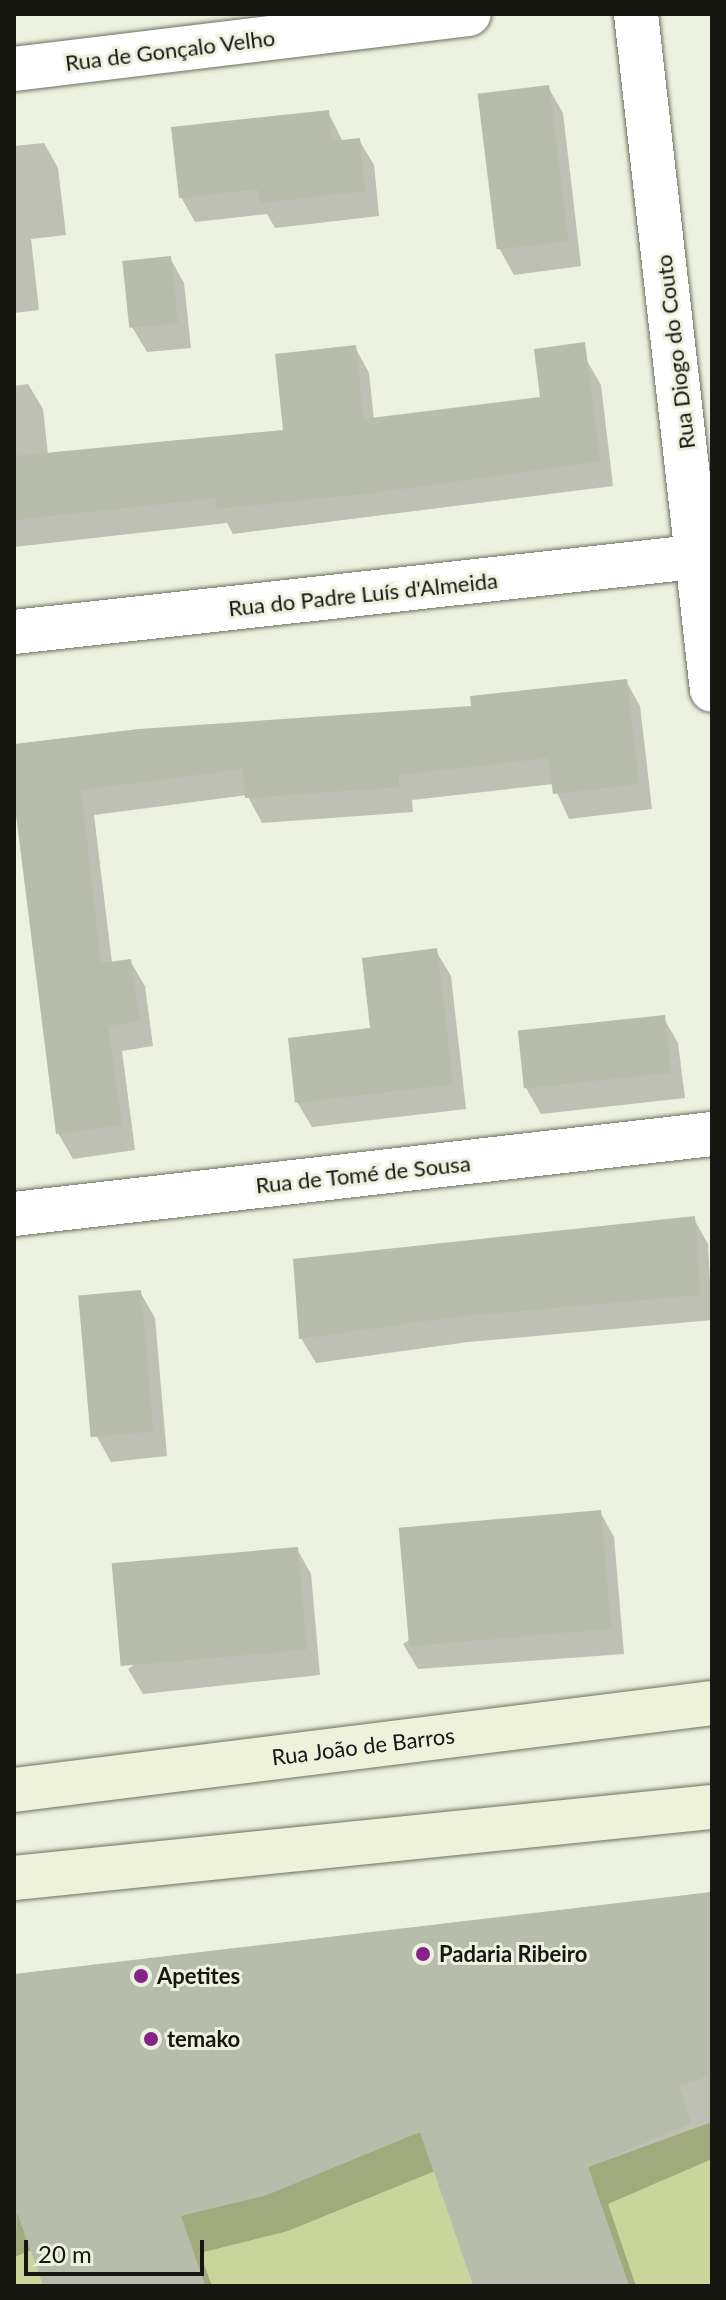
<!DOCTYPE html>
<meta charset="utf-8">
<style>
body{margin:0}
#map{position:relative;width:726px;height:2300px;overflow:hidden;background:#edf1df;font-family:Lato,sans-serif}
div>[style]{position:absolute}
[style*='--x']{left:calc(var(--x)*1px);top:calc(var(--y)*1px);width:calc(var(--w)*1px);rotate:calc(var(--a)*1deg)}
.green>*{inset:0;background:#cad59c}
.shadow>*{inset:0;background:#0003}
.building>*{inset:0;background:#b8bcaa;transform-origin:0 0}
.roads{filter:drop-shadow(0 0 2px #6c705f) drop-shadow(0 0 2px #6c705f)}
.street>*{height:44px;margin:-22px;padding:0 22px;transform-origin:22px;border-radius:22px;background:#fff}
.secondary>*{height:44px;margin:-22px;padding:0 22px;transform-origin:22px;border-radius:22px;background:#eef2db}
.dots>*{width:22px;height:22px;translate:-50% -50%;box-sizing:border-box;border:4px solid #edf1df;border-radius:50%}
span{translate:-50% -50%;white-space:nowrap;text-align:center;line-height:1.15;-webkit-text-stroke:6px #edf1df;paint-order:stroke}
.street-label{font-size:22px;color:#161710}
.poi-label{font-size:22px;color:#161710;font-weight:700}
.left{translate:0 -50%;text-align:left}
.frame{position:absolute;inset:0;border:16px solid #161710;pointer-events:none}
.scale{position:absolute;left:24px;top:2240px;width:180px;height:36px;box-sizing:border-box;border:4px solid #161710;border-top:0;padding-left:10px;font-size:24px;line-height:28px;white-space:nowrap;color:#161710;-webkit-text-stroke:6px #edf1df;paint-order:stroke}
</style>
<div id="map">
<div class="green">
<div style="clip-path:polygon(712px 2122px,712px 2286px,629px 2286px,588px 2167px)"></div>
<div style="clip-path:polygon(420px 2132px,473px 2286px,205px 2286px,181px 2216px)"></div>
<div style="clip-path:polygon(17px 2212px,43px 2286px,14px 2286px)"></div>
</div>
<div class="shadow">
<div style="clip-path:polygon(548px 87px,563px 113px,581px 266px,514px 275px,500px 250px)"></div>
<div style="clip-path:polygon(328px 112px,343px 142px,359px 140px,374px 165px,379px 216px,275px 228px,267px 214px,195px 222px,181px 197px)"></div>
<div style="clip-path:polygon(44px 143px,58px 168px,66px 235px,31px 239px,39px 310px,14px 313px,14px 146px)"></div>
<div style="clip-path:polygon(170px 258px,184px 283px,191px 348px,147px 352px,132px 327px)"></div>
<div style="clip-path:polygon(355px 347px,369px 373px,374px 420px,543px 398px,586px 359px,601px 385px,613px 486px,233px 534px,227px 523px,14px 547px,14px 386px,28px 384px,43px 409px,48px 454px,285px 432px)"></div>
<div style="clip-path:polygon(626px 681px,640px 706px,652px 809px,569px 819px,553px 784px,412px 800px,413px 812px,262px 823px,247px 795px,94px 815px,112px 963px,130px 961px,145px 986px,153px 1046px,122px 1051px,135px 1150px,73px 1159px,58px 1133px,14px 746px,473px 708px)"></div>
<div style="clip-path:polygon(436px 951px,451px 976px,466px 1109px,312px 1127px,297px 1102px,372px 1030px)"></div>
<div style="clip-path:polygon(663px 1017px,678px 1043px,685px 1098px,541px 1114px,526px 1088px)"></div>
<div style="clip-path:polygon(694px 1219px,708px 1244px,712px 1320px,468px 1342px,316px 1363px,301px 1338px)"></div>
<div style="clip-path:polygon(140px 1292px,155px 1318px,167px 1456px,111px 1462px,97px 1437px)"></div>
<div style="clip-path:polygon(600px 1512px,614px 1537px,624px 1654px,418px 1669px,403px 1644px)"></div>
<div style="clip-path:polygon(297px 1549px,311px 1574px,320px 1675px,143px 1694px,128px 1669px)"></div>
<div style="clip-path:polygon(712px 1892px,712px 2159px,608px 2204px,636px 2286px,475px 2286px,435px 2171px,288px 2231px,200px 2253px,212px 2286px,45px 2286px,32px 2250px,14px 2257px,14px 1977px)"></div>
</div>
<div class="building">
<div style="left:549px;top:85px;width:157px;height:72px;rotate:83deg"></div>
<div style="clip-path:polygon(329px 110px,332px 141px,360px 138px,365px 191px,259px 203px,258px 189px,179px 198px,171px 127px)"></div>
<div style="left:171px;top:256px;width:67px;height:49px;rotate:84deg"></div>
<div style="clip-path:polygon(585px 342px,600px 461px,373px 493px,216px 509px,215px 498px,14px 520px,14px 456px,283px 430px,275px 354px,356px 345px,363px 419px,540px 397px,534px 349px)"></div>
<div style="clip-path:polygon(627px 679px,639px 784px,553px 794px,548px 758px,399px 775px,399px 787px,245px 798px,243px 769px,81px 790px,101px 963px,131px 959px,140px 1021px,108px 1026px,122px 1125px,56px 1134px,14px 799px,14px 744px,139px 729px,471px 706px,470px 696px)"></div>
<div style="clip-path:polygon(437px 948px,453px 1084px,295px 1103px,288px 1038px,370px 1028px,362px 958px)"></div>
<div style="left:665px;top:1015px;width:58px;height:148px;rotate:84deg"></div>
<div style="clip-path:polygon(695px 1216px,700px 1295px,453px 1317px,299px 1339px,293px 1259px)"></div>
<div style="left:141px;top:1290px;width:142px;height:63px;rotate:85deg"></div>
<div style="left:601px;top:1510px;width:119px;height:203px;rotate:85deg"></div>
<div style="left:298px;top:1547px;width:103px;height:187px;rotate:85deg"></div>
<div style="clip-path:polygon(712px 1892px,712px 2075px,679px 2086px,691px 2123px,588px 2167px,629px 2286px,473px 2286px,420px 2132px,267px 2195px,181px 2216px,205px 2286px,43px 2286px,14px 2203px,14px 1974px)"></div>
</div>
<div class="roads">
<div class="street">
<div style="--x:636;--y:14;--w:680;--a:83.59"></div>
<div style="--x:14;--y:69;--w:458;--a:-6.9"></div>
<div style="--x:14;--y:632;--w:702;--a:-6.3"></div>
<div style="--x:14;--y:1214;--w:703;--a:-6.54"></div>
</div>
<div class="secondary">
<div style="--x:14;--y:1790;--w:703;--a:-7.1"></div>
<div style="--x:14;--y:1878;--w:702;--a:-5.81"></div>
</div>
</div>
<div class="dots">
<div style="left:423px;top:1954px;background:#872289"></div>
<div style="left:141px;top:1976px;background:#872289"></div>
<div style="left:151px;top:2039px;background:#872289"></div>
</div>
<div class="street-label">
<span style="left:170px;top:50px;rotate:-7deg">Rua de Gonçalo Velho</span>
<span style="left:675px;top:352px;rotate:-97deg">Rua Diogo do Couto</span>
<span style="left:363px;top:594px;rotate:-6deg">Rua do Padre Luís d'Almeida</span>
<span style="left:363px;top:1174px;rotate:-6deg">Rua de Tomé de Sousa</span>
<span style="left:363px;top:1746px;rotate:-7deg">Rua João de Barros</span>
</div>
<div class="poi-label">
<span class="left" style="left:439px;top:1954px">Padaria Ribeiro</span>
<span class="left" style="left:157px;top:1976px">Apetites</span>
<span class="left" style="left:167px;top:2039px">temako</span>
</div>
<div class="frame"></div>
<div class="scale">20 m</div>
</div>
